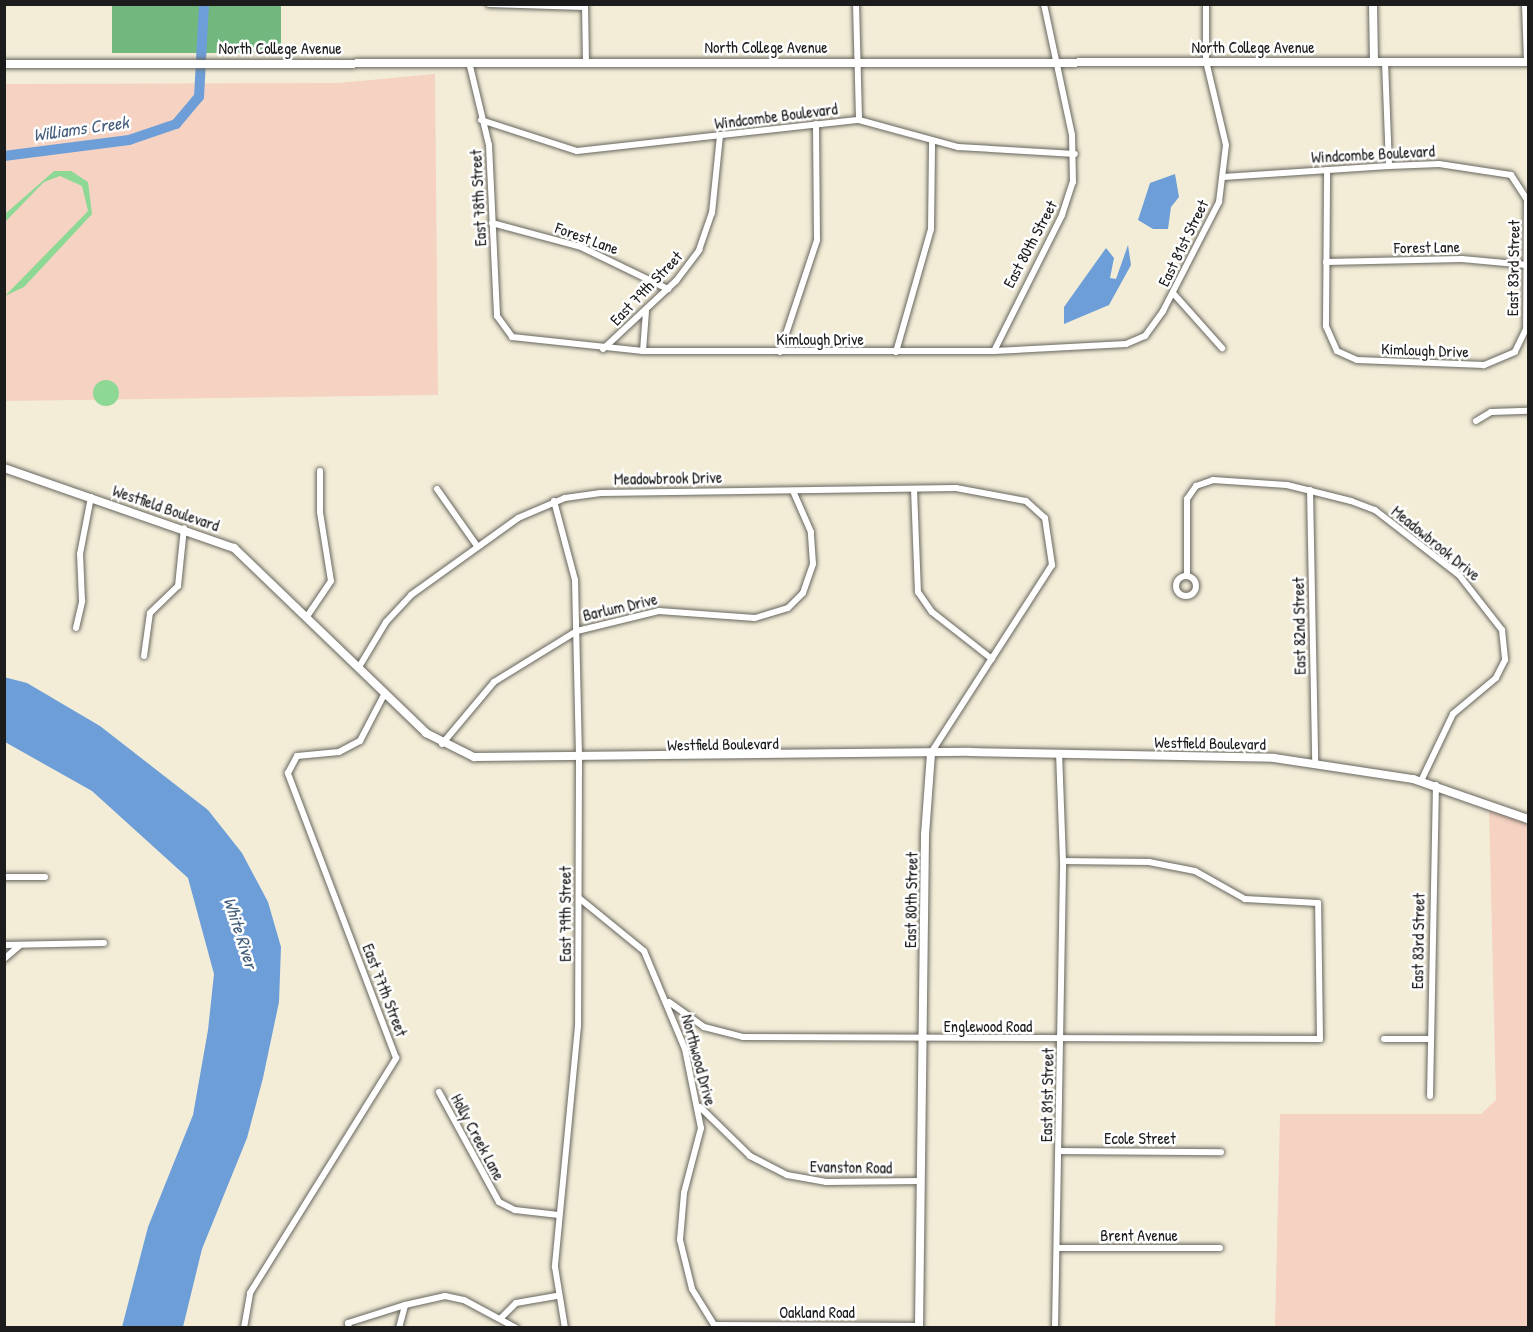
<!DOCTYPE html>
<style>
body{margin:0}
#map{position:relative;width:1533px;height:1332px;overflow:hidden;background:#f3edd8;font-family:"Patrick Hand",sans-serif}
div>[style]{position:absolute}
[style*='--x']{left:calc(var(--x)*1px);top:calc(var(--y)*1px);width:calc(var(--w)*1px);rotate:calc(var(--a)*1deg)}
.built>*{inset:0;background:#f5d2c2}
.green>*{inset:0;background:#8dd895}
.round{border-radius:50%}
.forest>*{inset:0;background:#72b87e;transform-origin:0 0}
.water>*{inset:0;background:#6d9ed7}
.river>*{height:10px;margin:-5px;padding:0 5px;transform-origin:5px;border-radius:5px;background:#6d9ed7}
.roads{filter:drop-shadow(0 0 2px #67655e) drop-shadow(0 0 2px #67655e)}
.minor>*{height:6px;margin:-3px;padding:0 3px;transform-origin:3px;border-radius:3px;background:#fff}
.minor>.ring{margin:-3px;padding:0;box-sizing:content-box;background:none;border:6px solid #fff;border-radius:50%}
.tertiary>*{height:8px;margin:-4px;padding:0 4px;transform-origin:4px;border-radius:4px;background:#fff}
.secondary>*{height:8px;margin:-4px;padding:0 4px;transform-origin:4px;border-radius:4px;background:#fff}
span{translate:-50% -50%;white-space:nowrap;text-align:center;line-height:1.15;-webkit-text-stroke:5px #fff;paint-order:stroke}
.street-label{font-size:16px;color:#1c1c1c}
.water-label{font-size:18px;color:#445d7a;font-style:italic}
.frame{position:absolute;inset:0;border:6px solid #1c1c1c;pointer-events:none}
</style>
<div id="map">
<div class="built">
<div style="clip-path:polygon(435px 74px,438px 395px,5px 401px,4px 84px,338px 83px)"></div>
<div style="clip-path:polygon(1489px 807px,1528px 825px,1528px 1327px,1275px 1328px,1280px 1114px,1481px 1114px,1496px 1100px)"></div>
</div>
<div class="green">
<div style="clip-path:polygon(54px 171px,71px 171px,88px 182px,92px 214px,24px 287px,5px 296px,88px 211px,82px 186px,60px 176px,44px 182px,5px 222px,5px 214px)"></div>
<div class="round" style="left:93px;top:380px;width:26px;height:26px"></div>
</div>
<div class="forest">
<div style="left:112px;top:5px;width:169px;height:48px"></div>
</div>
<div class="water">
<div style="clip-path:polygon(1175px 174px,1179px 197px,1171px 207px,1168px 229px,1153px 229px,1138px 220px,1150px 183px)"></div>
<div style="clip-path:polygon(1128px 245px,1131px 265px,1109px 305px,1064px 324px,1064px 307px,1106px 248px,1114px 258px,1110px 278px,1116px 279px)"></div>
<div style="clip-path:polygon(4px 677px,27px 683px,100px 726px,208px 810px,242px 853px,268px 902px,281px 947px,279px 1002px,263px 1078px,247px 1138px,202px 1249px,183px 1327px,122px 1327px,148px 1227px,193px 1115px,208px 1030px,214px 974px,188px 878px,92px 791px,5px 742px)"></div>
</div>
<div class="river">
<div style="--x:4;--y:156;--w:126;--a:-7.3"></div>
<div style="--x:129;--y:140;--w:50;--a:-18.8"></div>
<div style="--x:176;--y:124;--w:35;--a:-50"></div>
<div style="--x:199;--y:97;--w:93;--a:-86.9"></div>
</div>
<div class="roads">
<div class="minor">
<div style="--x:489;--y:4;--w:96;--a:1.8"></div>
<div style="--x:856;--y:4;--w:116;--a:88.5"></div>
<div style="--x:1525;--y:4;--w:58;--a:88"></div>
<div style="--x:585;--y:5;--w:57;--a:89"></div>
<div style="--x:469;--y:62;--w:85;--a:76.5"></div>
<div style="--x:489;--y:145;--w:171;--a:87.3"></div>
<div style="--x:497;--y:316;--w:26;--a:54"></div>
<div style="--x:512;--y:337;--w:132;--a:6.1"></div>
<div style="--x:643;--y:351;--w:351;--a:0"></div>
<div style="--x:994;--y:351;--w:132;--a:-3"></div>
<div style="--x:1126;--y:344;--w:21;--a:-23"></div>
<div style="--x:1145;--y:336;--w:31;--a:-54"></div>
<div style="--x:1163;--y:311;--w:123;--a:-62.8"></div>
<div style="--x:1219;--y:202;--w:57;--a:-83"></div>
<div style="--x:1226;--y:145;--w:86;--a:-103.4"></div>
<div style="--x:1206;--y:61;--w:57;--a:-90"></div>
<div style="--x:1385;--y:62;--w:104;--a:87.8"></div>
<div style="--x:481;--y:120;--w:101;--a:17.9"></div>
<div style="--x:577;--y:151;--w:284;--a:-6.3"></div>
<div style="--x:859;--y:120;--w:103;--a:15.3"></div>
<div style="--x:958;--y:147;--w:117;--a:3.4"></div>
<div style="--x:1223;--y:177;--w:166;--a:-3.8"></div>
<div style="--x:1389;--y:166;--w:50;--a:-2.3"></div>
<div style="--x:1439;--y:164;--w:73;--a:8.7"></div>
<div style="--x:1511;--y:175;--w:30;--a:57"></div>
<div style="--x:1527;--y:200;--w:129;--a:90.4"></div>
<div style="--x:1526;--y:329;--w:25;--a:116"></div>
<div style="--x:1515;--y:352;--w:34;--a:157"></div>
<div style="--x:1484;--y:365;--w:127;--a:-177.7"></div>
<div style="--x:1357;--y:360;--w:22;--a:-156"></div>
<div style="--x:1337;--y:351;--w:27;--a:-114"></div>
<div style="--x:1326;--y:326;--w:156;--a:-89.6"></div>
<div style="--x:492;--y:223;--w:92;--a:15.1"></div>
<div style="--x:581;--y:247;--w:97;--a:25.8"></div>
<div style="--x:1326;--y:262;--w:136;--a:-1.3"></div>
<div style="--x:1462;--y:259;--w:65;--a:5.3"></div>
<div style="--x:1173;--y:293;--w:74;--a:48.3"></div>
<div style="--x:603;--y:349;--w:100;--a:-43"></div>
<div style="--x:676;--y:281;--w:39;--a:-53"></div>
<div style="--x:699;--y:250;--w:39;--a:-71"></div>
<div style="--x:712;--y:213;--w:78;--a:-84.1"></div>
<div style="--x:643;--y:351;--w:40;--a:-85.7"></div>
<div style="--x:994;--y:351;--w:152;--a:-63.4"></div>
<div style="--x:1062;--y:215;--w:35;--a:-72"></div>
<div style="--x:1073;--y:182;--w:47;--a:-91.2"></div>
<div style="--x:1072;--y:135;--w:134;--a:-102.1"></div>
<div style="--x:780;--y:352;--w:118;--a:-71.7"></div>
<div style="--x:817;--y:240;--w:116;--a:-90.5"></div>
<div style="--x:896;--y:352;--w:128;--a:-74.1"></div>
<div style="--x:931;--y:229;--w:88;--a:-89.3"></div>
<div style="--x:1476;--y:421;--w:17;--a:-31"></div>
<div style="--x:1491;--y:412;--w:37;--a:-2"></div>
<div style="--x:437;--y:489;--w:70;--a:54.9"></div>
<div style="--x:914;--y:489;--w:103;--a:87.8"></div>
<div style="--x:918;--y:592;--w:24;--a:55"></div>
<div style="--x:932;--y:612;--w:76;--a:38.1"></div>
<div style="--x:1310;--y:490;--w:271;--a:88.9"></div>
<div style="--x:554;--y:501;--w:82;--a:75.1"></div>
<div style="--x:575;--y:580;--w:180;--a:88.7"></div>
<div style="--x:579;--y:760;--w:266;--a:90.2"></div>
<div style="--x:578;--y:1026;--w:242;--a:95.5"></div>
<div style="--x:555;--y:1267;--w:62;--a:80.7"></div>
<div style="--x:1187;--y:576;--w:77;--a:-90"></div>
<div style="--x:1187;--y:499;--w:16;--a:-55"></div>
<div style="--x:1196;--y:486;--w:18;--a:-19"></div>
<div style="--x:1213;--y:480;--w:74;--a:3.9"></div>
<div style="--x:1287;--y:485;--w:66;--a:14"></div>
<div style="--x:1351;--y:501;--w:26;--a:21"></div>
<div style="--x:1375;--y:510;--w:106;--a:37.7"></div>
<div style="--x:1459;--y:575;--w:70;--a:52"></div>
<div style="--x:1502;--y:630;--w:30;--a:84"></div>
<div style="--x:1505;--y:660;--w:20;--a:117"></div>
<div style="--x:1496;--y:678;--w:56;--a:140.1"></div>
<div style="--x:1453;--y:714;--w:74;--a:115.5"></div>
<div class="ring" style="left:1176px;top:576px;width:14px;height:14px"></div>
<div style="--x:308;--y:615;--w:41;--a:-55.9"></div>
<div style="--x:331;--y:581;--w:70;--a:-99.1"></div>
<div style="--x:320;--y:512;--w:41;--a:-90"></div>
<div style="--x:76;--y:628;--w:28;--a:-77"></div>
<div style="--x:82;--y:601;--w:47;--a:-92.4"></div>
<div style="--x:80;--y:554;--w:58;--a:-79.1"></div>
<div style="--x:144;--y:656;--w:43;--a:-82.1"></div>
<div style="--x:150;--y:613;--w:39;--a:-44"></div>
<div style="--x:178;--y:586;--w:58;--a:-84.1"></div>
<div style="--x:359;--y:667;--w:52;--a:-59"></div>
<div style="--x:386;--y:622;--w:37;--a:-47"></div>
<div style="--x:411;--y:595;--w:132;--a:-35.7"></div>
<div style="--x:518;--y:518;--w:51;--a:-23.1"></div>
<div style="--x:565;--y:498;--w:36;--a:-8"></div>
<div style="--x:601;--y:493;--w:355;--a:-0.8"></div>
<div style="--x:956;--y:488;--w:71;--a:10.5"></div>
<div style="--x:1026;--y:501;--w:25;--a:42"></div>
<div style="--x:1045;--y:518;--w:48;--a:81.5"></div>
<div style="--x:1052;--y:565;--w:224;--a:122.8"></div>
<div style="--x:442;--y:744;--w:81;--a:-50"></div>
<div style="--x:494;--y:682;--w:97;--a:-31.6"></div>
<div style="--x:577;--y:631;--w:84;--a:-13.7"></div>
<div style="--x:659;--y:611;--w:96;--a:4.2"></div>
<div style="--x:755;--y:618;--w:34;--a:-17"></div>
<div style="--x:788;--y:608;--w:21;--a:-45"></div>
<div style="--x:803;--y:593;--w:31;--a:-71"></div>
<div style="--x:813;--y:564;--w:32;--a:-94"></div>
<div style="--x:811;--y:532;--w:45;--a:-113.7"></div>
<div style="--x:4;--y:877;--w:41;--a:0"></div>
<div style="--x:579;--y:898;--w:84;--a:39.2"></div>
<div style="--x:644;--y:951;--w:106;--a:67.3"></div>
<div style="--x:685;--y:1049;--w:81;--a:78.6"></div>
<div style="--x:701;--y:1128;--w:67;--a:104.7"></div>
<div style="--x:684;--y:1193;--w:47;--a:94.9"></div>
<div style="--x:680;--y:1240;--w:50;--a:76.2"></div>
<div style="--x:692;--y:1289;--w:46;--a:58.4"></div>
<div style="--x:4;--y:945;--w:100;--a:-1.1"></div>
<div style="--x:4;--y:959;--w:20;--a:-41"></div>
<div style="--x:669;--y:1002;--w:43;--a:35.5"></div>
<div style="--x:704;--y:1027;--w:40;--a:14.4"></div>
<div style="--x:743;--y:1037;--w:577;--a:0.2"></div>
<div style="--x:1320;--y:1039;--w:136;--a:-90.8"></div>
<div style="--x:1318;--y:903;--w:73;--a:-176.9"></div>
<div style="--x:1245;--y:899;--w:57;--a:-150.8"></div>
<div style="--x:1195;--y:871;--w:47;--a:-168.9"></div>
<div style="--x:1149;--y:862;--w:86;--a:-179.3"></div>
<div style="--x:1384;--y:1039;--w:47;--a:0"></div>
<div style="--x:439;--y:1092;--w:125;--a:61.4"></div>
<div style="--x:499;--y:1202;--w:18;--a:27"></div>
<div style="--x:515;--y:1210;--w:44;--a:6.5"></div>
<div style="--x:1430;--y:1096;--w:311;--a:-88.9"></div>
<div style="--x:700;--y:1107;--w:70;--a:44.4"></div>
<div style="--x:750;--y:1156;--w:42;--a:27.2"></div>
<div style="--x:787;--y:1175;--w:40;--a:10"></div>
<div style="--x:826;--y:1182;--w:94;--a:-0.6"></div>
<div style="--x:1059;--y:1151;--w:162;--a:0.4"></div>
<div style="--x:1058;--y:1248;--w:162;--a:0"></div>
<div style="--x:501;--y:1318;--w:21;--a:-45"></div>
<div style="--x:516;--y:1303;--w:41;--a:-9.9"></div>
<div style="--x:714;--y:1325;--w:205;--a:0.3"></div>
<div style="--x:244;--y:1328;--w:36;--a:-80"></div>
<div style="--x:250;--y:1293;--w:277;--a:-58.1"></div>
<div style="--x:396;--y:1058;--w:305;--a:-110.8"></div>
<div style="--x:288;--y:773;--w:19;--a:-62"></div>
<div style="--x:297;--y:756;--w:42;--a:-5.4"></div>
<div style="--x:339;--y:752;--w:24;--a:-28"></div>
<div style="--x:360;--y:741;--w:54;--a:-62.5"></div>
<div style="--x:349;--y:1328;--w:5;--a:-101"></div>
<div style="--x:348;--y:1323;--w:60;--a:-17.5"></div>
<div style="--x:399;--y:1328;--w:24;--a:-75"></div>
<div style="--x:405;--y:1305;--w:41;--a:-12.7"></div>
<div style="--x:445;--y:1296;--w:19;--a:12"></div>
<div style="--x:464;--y:1300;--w:59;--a:28.3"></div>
<div style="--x:1055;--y:1328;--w:467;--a:-89"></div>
<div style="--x:1063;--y:861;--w:107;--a:-92.1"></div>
</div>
<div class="tertiary">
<div style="--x:1373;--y:4;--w:58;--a:89"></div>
<div style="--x:4;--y:468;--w:244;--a:19.2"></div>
<div style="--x:234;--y:548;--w:267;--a:43.9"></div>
<div style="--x:426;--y:733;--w:54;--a:26.6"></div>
<div style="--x:474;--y:757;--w:496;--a:-0.6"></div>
<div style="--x:970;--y:752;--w:304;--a:1.1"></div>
<div style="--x:1274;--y:758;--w:141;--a:8.6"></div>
<div style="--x:1413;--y:779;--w:122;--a:19.2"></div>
<div style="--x:919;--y:1328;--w:493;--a:-89.3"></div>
<div style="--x:925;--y:835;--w:82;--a:-85.8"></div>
</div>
<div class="secondary">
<div style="--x:4;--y:64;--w:1524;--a:-0.08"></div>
</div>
</div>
<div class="street-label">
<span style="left:766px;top:47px">North College Avenue</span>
<span style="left:1253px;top:47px">North College Avenue</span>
<span style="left:280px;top:48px">North College Avenue</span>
<span style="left:776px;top:116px;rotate:-7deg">Windcombe Boulevard</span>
<span style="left:1373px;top:154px;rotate:-3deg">Windcombe Boulevard</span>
<span style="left:478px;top:198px;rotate:-93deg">East 78th Street</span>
<span style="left:587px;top:238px;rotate:20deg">Forest Lane</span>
<span style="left:1183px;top:243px;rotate:-64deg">East 81st Street</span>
<span style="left:1030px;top:244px;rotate:-62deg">East 80th Street</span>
<span style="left:1427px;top:247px;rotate:-1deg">Forest Lane</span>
<span style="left:1513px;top:268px;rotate:-89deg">East 83rd Street</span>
<span style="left:646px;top:288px;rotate:-46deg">East 79th Street</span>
<span style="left:820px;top:339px">Kimlough Drive</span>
<span style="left:1425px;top:350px;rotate:2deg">Kimlough Drive</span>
<span style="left:668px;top:478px;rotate:-1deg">Meadowbrook Drive</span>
<span style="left:166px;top:508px;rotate:19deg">Westfield Boulevard</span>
<span style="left:1436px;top:543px;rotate:39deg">Meadowbrook Drive</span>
<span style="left:620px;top:607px;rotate:-13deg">Barlum Drive</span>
<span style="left:1299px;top:626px;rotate:-91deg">East 82nd Street</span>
<span style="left:1210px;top:743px;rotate:1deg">Westfield Boulevard</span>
<span style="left:723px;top:744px;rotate:-1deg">Westfield Boulevard</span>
<span style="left:911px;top:900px;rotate:-89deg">East 80th Street</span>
<span style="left:565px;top:914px;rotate:-90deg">East 79th Street</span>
<span style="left:1418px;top:941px;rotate:-89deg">East 83rd Street</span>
<span style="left:385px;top:990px;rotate:69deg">East 77th Street</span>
<span style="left:988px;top:1026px">Englewood Road</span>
<span style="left:699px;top:1060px;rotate:75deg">Northwood Drive</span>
<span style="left:1047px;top:1095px;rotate:-89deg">East 81st Street</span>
<span style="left:478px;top:1137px;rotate:62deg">Holly Creek Lane</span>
<span style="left:1140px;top:1138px">Ecole Street</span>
<span style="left:851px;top:1167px;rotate:1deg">Evanston Road</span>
<span style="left:1139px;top:1235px">Brent Avenue</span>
<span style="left:817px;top:1312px">Oakland Road</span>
</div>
<div class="water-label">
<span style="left:81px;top:129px;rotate:-8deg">Williams Creek</span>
<span style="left:240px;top:933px;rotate:72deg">White River</span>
</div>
<div class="frame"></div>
</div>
